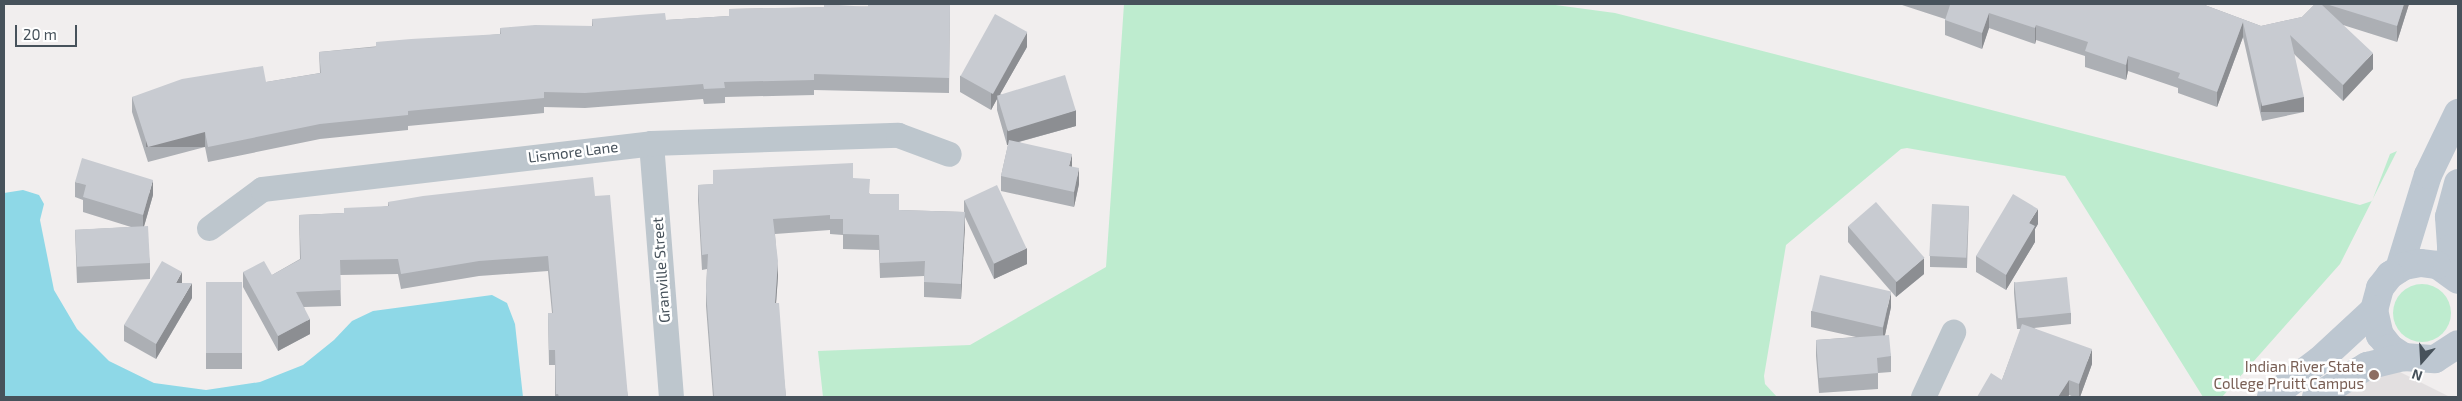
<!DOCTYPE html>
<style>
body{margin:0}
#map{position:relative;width:2462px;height:401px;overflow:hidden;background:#f1eeee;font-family:"Exo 2",sans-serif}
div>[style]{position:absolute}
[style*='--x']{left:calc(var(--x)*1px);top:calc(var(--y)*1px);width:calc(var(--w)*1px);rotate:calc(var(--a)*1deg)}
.education>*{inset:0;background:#e2dfe0}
.green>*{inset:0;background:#beeccf}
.round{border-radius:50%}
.water>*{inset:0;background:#8ed8e7}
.street>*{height:25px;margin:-12.5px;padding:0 12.5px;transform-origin:12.5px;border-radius:12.5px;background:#bdc6cd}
.secondary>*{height:28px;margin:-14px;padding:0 14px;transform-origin:14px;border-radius:14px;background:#bdc7d1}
.wall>*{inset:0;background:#acafb4;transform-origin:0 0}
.shaded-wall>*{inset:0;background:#8c8e92;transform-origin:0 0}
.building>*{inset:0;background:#c8cbd1;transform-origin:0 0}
.dots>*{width:14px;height:14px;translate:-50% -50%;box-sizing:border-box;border:2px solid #fff;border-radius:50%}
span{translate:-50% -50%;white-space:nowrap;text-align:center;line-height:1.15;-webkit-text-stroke:5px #fff;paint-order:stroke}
.street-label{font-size:15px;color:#47525b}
.education-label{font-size:15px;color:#785e54}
.right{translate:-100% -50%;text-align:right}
.frame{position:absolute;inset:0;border:5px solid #47525b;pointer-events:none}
.north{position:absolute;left:2397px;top:336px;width:50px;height:50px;-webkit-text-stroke:4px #fff;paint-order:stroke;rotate:199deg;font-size:14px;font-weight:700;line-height:20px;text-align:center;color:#47525b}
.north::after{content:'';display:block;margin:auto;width:18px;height:22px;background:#47525b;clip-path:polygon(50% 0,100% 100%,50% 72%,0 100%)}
.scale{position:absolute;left:15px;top:25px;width:62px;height:22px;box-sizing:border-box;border:2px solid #47525b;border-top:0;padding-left:6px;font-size:15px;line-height:18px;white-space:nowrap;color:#47525b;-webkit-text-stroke:4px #fff;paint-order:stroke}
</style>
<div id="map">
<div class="education">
<div style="clip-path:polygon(2362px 353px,2450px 397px,2323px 397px)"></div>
</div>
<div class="green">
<div style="clip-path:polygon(1124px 4px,1548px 4px,1615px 13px,2360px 205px,2372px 201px,2390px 154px,2397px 151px,2340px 264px,2222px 397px,2203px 397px,2065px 176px,1907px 148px,1901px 149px,1786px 245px,1764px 376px,1765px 384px,1777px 397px,823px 397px,818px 351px,970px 345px,1106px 267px)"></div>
<div class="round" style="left:2393px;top:284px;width:58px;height:58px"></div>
</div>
<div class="water">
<div style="clip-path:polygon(23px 190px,39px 195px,44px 204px,40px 220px,54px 290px,77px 329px,109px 361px,154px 383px,206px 390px,260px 382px,303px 365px,334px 340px,352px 321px,373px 311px,492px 295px,507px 303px,515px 324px,523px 397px,4px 397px,4px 193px)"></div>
</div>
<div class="street">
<div style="--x:651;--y:143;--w:255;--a:85.5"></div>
<div style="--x:209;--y:228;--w:66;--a:-36.3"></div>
<div style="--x:262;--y:189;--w:392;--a:-6.7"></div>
<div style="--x:651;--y:143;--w:247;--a:-1.9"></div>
<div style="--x:898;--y:135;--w:54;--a:20.4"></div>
<div style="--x:1923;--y:397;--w:72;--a:-65.2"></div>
</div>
<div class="secondary">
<div style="--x:2458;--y:183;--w:35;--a:105"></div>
<div style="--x:2449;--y:217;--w:31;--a:86"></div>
<div style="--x:2451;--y:248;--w:25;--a:74"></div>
<div style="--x:2399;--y:269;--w:98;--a:-72.9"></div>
<div style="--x:2428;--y:175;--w:69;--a:-64.2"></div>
<div style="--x:2458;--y:280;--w:26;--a:-144"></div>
<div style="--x:2437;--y:265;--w:17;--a:-173"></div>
<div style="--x:2420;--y:263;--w:16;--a:169"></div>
<div style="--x:2404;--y:266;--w:17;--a:147"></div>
<div style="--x:2390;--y:275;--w:16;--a:128"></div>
<div style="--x:2380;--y:288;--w:23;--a:105"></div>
<div style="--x:2374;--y:310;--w:26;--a:77"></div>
<div style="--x:2380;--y:335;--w:16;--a:52"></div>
<div style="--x:2390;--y:348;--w:17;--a:33"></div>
<div style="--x:2404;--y:357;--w:31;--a:4"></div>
<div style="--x:2435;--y:359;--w:27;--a:-33"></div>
<div style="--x:2271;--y:397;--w:61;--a:-37.1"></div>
<div style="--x:2320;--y:360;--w:74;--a:-42.8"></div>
<div style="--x:2316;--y:397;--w:60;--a:-31.3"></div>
<div style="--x:2367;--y:366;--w:38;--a:-14"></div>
</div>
<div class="wall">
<div style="clip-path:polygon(1899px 4px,2202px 4px,2261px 26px,2302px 17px,2315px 4px,2409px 4px,2397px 42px,2343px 25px,2373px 69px,2343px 101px,2294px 54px,2304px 112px,2262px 121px,2243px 37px,2217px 107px,2178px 93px,2178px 88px,2128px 71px,2126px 80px,2085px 67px,2085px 56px,2036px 40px,2035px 44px,1989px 28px,1982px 49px,1945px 35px,1945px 19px)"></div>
<div style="clip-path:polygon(950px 5px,949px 93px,814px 90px,814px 95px,725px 97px,725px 103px,704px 104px,703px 99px,585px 108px,544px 107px,544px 113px,408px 126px,408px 130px,320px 139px,208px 162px,205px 147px,148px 162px,132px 112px,132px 97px,266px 82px,320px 73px,319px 52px,500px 34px,500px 28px,592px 26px,592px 19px,666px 20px,729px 16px,729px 9px)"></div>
<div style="clip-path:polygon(1027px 47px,1000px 94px,1076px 126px,1019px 142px,1072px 167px,1079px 184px,1074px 207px,1001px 191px,1001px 176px,1008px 145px,1007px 145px,997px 110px,997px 99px,991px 110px,960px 92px,960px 76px)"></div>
<div style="clip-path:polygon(853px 178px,870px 194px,899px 210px,964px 212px,964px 200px,1027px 264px,994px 279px,965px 217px,961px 299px,924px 297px,924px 276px,880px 278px,879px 250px,843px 249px,843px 235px,830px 234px,830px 230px,775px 234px,778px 276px,776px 303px,786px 397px,713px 397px,706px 306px,706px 291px,707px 269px,702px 270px,698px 200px,698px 185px)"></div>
<div style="clip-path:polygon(75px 182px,153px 195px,144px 226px,150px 263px,150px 279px,77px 283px,75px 230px,131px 227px,83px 212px,83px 200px,75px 197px)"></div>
<div style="clip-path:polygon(595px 196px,628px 397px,555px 397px,555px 365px,549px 365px,548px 313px,552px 313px,548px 271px,479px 276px,401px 289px,398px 274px,340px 275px,341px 306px,304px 307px,310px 334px,278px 351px,243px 287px,243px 272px,272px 275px,300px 259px,299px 215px,344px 213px,388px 206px,388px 202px)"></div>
<div style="clip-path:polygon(1969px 206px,1967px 268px,1930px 267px,1930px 256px)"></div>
<div style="clip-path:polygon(2038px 224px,2035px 229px,2035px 242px,2006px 290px,1976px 272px,1976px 256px)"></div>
<div style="clip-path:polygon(1848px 226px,1924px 274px,1896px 297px,1848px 242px)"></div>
<div style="left:242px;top:282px;width:87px;height:36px;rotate:90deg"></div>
<div style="clip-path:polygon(2014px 282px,2071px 313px,2071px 324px,2034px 328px,2092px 364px,2080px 397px,2074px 397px,2069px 395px,2068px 397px,1977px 397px,2002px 380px,2021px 329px,2017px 329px,2014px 293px)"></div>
<div style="clip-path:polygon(192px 298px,156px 359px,124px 341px,124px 325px)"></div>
<div style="clip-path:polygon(1891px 307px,1885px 335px,1891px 356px,1891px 372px,1878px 373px,1878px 389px,1819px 393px,1816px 356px,1816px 340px,1856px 337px,1811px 327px,1811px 311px)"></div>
</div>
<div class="shaded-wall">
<div style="clip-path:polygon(2404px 4px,2409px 4px,2397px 42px,2397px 26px)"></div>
<div style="clip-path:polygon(1989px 13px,1989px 28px,1982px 49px,1982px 33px)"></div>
<div style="clip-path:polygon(2243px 22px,2243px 37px,2217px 107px,2217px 92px)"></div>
<div style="clip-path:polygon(2036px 25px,2036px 40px,2035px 44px,2035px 28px)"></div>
<div style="clip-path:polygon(1027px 32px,1027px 47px,998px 98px,997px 95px,997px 99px,991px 110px,991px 94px)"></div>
<div style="clip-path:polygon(2373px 53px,2373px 69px,2343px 101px,2343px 85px)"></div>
<div style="clip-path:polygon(2128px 56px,2128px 71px,2126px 80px,2126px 65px)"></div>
<div style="left:2304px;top:97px;width:15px;height:43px;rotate:90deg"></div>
<div style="clip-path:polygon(1076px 110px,1076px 126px,1007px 145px,1007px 130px)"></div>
<div style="left:205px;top:132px;width:15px;height:59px;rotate:90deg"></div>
<div style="clip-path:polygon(1072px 154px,1072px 169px,1069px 166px)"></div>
<div style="clip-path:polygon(1079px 168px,1079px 184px,1074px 207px,1074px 192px)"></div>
<div style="clip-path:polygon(153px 180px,153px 195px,143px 230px,143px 215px)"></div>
<div style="clip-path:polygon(2038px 209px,2038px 224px,2035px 229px,2035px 242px,2006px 290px,2006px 275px,2029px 223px)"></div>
<div style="clip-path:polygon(965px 212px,965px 227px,961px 299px,961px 284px)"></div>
<div style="clip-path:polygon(1027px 248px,1027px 264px,994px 279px,994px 263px)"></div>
<div style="clip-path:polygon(1924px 258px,1924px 274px,1896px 297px,1896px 282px)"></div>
<div style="clip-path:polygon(778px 261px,778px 276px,775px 318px,775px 303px)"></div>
<div style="clip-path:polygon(182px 272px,182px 288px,176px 283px)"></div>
<div style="clip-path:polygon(192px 283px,192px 298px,156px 359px,156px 344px)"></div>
<div style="clip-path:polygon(1891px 292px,1891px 307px,1883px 344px,1883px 328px)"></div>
<div style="clip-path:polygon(310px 319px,310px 334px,278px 351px,278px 336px)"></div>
<div style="clip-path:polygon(2092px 349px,2092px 364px,2080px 397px,2079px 397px,2079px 384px)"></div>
<div style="clip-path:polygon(2069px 380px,2069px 395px,2068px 397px,2058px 397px)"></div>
</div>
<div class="building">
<div style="clip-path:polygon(824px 4px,868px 7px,868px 4px,950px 5px,949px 78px,814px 74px,814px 80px,724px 82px,725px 88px,704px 89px,703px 84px,585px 93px,544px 92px,544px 98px,408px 111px,408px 115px,320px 124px,208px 147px,205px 132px,148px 147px,132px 97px,182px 79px,263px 66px,266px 82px,321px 73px,319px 52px,376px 47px,376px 42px,411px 39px,501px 34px,500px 28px,535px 25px,593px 26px,592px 19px,638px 15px,665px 13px,666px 20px,729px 16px,729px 9px,824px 7px)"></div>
<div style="clip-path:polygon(1946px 4px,2202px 4px,2261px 26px,2302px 17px,2315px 4px,2321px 4px,2373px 53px,2343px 85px,2290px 35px,2304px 97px,2262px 106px,2243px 22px,2217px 92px,2178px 78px,2180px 73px,2128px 56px,2126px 65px,2085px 51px,2088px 42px,2036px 25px,2035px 28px,1989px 13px,1982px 33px,1945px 20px,1950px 5px)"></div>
<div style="clip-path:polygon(2326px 4px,2404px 4px,2397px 26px)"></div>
<div style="left:995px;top:14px;width:37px;height:71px;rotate:29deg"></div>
<div style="left:1065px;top:75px;width:37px;height:71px;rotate:73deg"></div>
<div style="clip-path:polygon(1009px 140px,1072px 154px,1069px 166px,1079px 168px,1074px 192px,1001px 176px)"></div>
<div style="clip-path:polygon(82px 158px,153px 180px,143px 215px,83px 197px,86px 185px,75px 182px)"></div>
<div style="clip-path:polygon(853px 163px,853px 178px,870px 179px,869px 194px,899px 194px,899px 210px,965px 212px,961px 284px,924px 282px,925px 261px,880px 263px,879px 235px,843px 234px,843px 219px,830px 219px,830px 215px,773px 219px,778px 261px,775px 303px,779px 303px,786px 397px,714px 397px,706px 291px,708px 254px,702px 255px,698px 185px,713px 184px,713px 170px)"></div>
<div style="clip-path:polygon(593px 177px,595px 196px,610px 195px,628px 397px,559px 397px,558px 394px,556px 394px,555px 350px,549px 350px,548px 313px,553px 313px,548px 256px,479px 261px,401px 274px,398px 259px,340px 260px,341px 290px,296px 292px,310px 319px,278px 336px,243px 272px,264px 261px,272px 275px,301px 259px,299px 215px,344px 213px,344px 208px,389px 206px,388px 202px,423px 196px)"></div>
<div style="left:997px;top:185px;width:70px;height:36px;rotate:65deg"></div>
<div style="clip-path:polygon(2013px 194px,2038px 209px,2029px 223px,2035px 226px,2006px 275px,1976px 256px)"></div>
<div style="left:1876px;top:202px;width:74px;height:37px;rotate:49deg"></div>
<div style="left:1932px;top:204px;width:37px;height:52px;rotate:3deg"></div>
<div style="left:148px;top:226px;width:37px;height:73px;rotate:87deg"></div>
<div style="clip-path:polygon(162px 261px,182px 272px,176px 283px,192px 283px,156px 344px,124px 325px)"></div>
<div style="left:1820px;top:275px;width:73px;height:37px;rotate:13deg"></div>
<div style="left:2067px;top:277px;width:36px;height:53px;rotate:84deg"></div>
<div style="left:242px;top:282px;width:71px;height:36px;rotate:90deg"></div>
<div style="clip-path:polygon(2022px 324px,2092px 349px,2079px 384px,2069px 380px,2058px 397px,1977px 397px,1991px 373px,2002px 380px)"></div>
<div style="clip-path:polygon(1889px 335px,1891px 356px,1877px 358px,1878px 373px,1819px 378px,1816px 340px)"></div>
</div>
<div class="dots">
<div style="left:2374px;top:375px;background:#8d6e63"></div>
</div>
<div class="street-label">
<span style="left:573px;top:152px;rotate:-7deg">Lismore Lane</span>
<span style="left:661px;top:270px;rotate:-94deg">Granville Street</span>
</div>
<div class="education-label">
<span class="right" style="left:2364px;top:375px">Indian River State<br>College Pruitt Campus</span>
</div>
<div class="frame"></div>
<div class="north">N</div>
<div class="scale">20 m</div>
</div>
